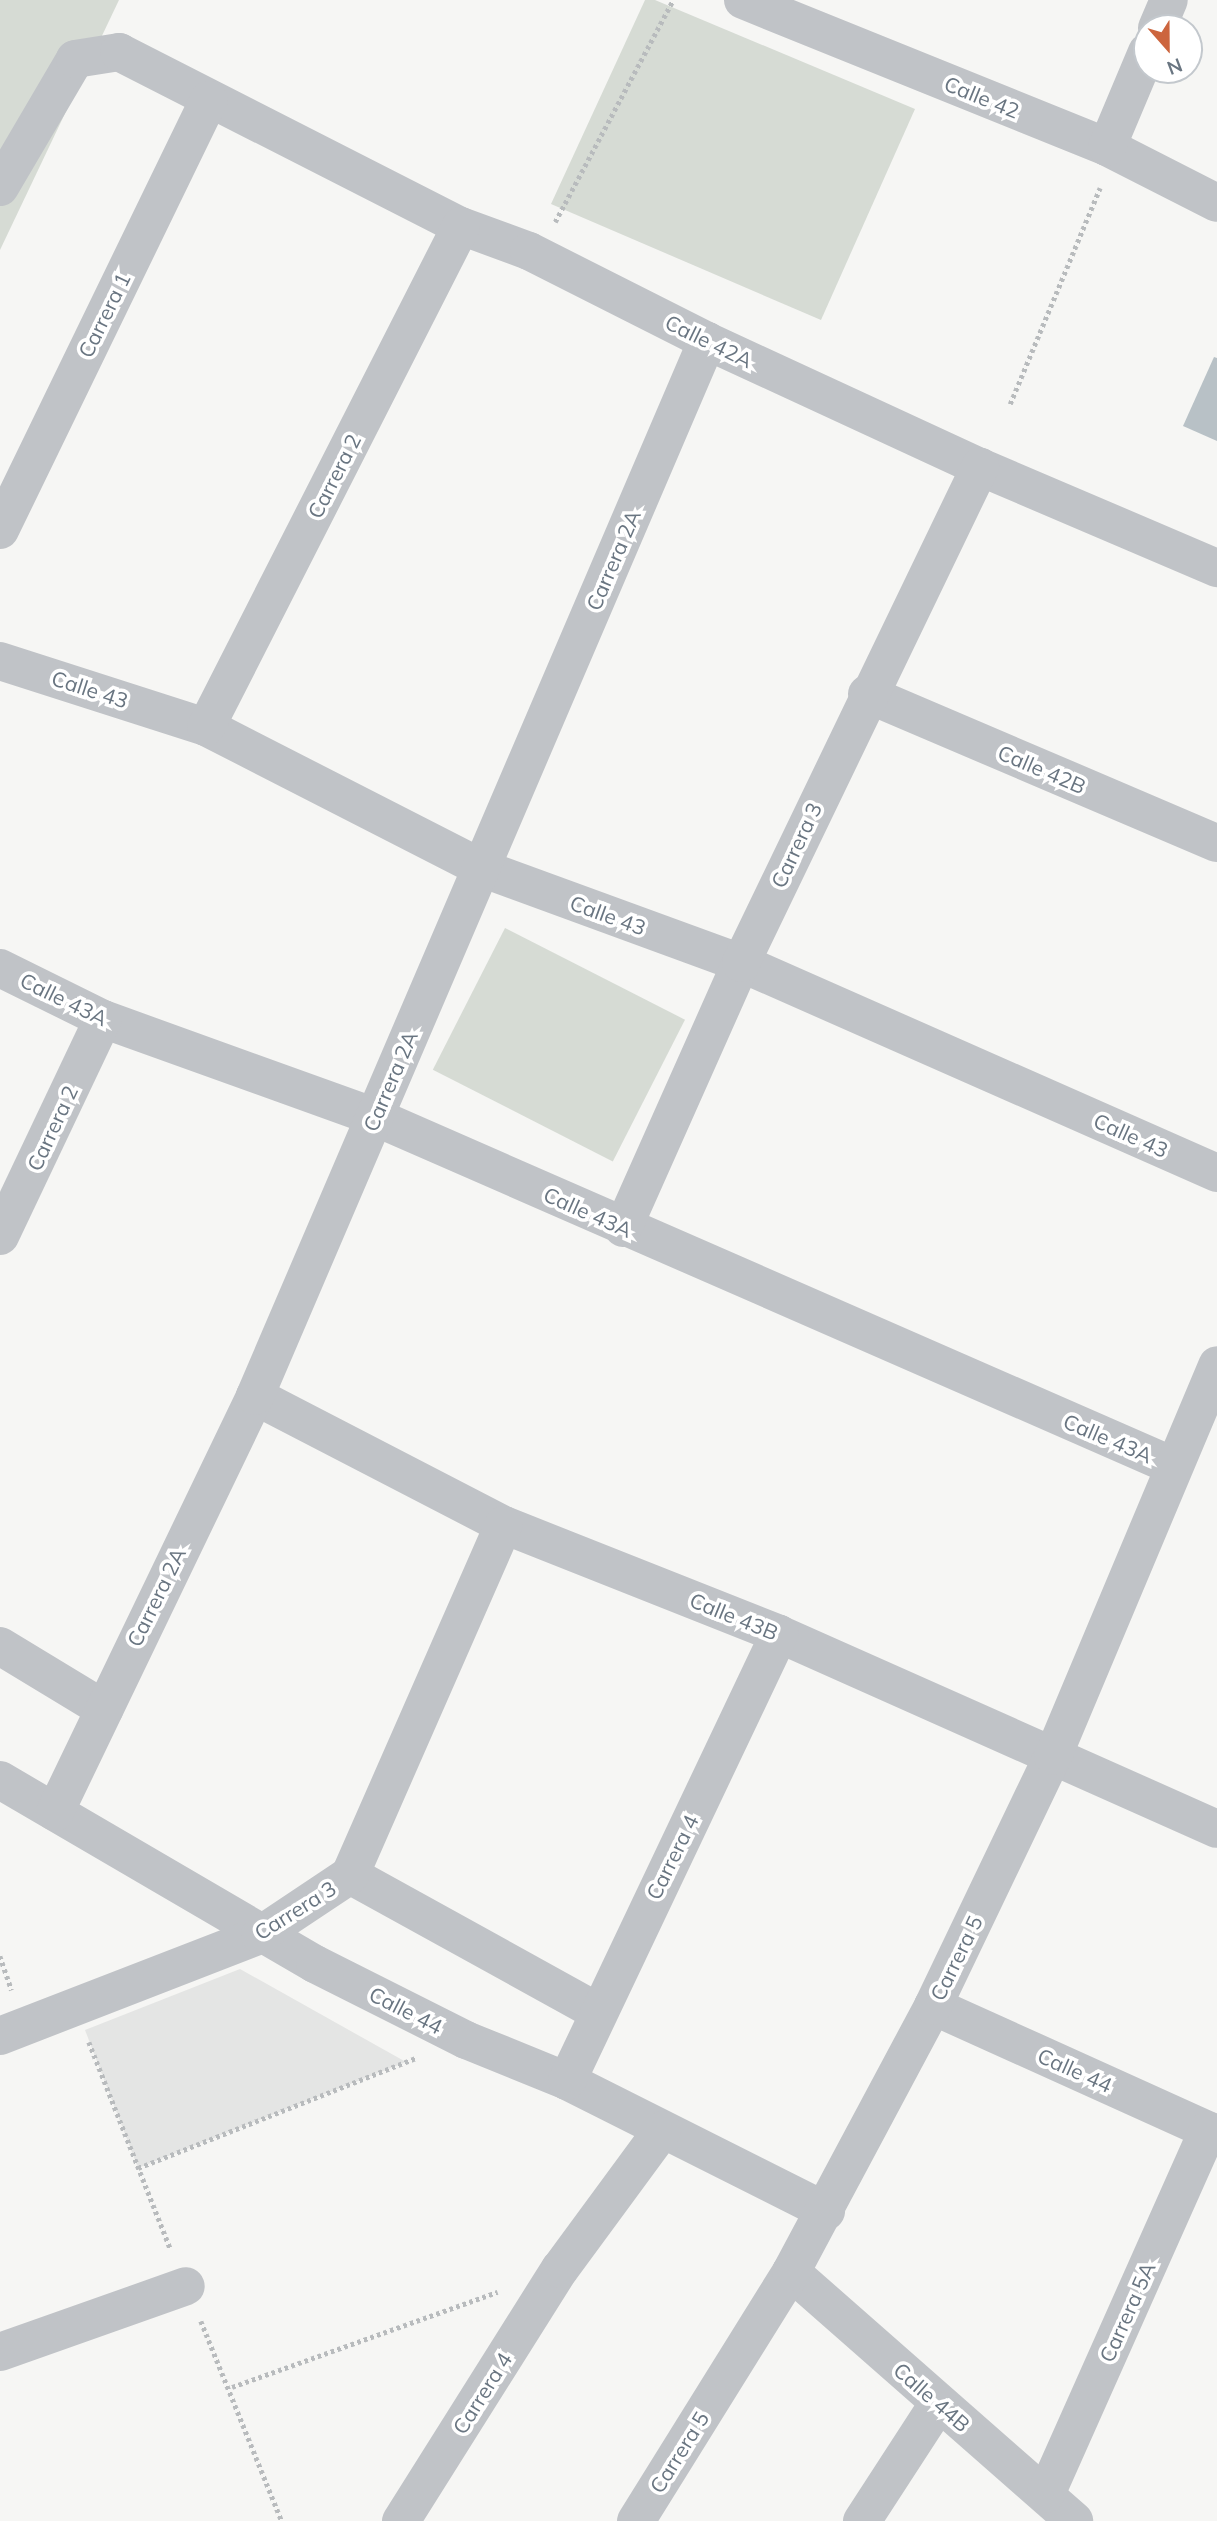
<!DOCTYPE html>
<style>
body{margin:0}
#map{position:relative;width:1217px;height:2521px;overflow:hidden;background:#f6f6f4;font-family:Mulish,sans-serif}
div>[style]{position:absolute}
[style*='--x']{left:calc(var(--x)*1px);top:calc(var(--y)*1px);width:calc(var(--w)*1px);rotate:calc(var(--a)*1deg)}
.built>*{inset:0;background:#e4e5e4}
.green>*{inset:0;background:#d6dbd4;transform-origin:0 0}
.water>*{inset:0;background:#b8c1c6}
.path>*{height:4.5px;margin-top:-2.25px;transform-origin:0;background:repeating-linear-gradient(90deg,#b8bbbd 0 3.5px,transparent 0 7px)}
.minor>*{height:38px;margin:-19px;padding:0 19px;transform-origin:19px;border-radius:19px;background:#c0c3c7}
span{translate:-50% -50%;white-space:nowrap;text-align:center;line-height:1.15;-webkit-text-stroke:7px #fff;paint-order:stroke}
.street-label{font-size:21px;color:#697581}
.north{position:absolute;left:1133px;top:14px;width:70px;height:70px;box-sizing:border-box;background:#fff;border:2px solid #c3c8cd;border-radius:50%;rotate:159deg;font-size:19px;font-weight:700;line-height:28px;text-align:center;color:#697581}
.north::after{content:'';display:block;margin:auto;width:24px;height:32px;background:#cc653e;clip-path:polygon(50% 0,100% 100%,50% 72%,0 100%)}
</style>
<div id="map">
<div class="built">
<div style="clip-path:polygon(240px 1969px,406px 2062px,138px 2168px,85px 2030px)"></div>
</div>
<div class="green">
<div style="clip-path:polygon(0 0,119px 0,0 250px)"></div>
<div style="clip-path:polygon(645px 0,655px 0,915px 109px,821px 320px,551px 204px)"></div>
<div style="left:505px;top:928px;width:202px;height:159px;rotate:27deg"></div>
</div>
<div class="water">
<div style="clip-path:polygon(1214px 357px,1217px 358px,1217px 441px,1183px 426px)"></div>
</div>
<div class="path">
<div style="--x:555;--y:222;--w:251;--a:-62"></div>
<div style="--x:1010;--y:404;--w:234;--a:-67.4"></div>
<div style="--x:0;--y:1956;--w:36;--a:71"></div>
<div style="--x:89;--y:2042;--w:221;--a:68.5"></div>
<div style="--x:138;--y:2168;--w:299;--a:-21.6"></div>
<div style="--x:201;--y:2321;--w:216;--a:68"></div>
<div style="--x:232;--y:2387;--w:282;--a:-19.7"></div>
</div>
<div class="minor">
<div style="--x:743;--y:0;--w:393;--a:22"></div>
<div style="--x:1107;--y:147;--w:123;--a:27"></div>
<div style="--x:1157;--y:28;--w:30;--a:-67"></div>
<div style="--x:1107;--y:147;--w:103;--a:-67.2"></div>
<div style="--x:0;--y:187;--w:148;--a:-59.6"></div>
<div style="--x:75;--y:59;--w:45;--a:-9"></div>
<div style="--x:119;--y:52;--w:384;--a:27"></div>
<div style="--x:461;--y:226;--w:72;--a:20.2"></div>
<div style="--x:529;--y:251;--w:199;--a:26.8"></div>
<div style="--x:707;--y:341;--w:301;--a:24.8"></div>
<div style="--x:980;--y:467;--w:258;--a:23.1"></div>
<div style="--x:0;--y:530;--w:478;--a:-64.1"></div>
<div style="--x:0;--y:661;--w:216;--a:17.8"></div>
<div style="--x:206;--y:727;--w:309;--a:27.1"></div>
<div style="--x:481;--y:868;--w:277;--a:20.1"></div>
<div style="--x:741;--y:963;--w:520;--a:23.81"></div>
<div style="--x:867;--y:694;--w:380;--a:23.1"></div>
<div style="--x:206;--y:727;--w:562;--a:-63.02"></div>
<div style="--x:0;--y:968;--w:115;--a:26.3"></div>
<div style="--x:103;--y:1019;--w:289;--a:19.8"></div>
<div style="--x:375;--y:1117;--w:871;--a:23.62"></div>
<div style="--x:623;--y:1228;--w:290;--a:-66"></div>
<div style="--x:741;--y:963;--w:551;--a:-64.27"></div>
<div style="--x:0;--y:1236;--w:240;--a:-64.6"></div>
<div style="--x:255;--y:1396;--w:280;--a:27.4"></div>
<div style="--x:504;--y:1525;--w:296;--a:21.6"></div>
<div style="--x:779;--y:1634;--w:479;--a:24"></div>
<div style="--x:0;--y:1646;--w:122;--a:31.2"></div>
<div style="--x:0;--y:1780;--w:365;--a:30.3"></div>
<div style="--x:315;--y:1964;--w:169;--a:26.7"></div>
<div style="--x:466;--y:2040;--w:109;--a:22.1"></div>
<div style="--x:567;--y:2081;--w:290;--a:26.7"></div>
<div style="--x:55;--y:1812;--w:462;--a:-64.3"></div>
<div style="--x:255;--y:1396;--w:1148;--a:-66.81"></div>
<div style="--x:350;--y:1875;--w:283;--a:28.9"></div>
<div style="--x:933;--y:2006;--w:312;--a:24.3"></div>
<div style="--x:0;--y:2036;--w:279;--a:-21.2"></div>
<div style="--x:260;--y:1935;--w:108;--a:-33.7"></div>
<div style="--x:350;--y:1875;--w:382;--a:-66.3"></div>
<div style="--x:567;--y:2081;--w:495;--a:-64.6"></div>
<div style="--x:791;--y:2272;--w:377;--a:41.3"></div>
<div style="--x:0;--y:2352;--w:197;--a:-19.5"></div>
<div style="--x:1046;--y:2494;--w:398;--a:-66"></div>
<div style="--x:401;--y:2521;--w:298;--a:-57.8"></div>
<div style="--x:560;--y:2269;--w:172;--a:-53.7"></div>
<div style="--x:636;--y:2521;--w:293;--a:-58.1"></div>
<div style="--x:791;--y:2272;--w:302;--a:-61.9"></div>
<div style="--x:933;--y:2006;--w:277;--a:-64.4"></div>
<div style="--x:1053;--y:1756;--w:424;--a:-67.2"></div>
<div style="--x:862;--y:2521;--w:140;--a:-57"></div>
</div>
<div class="street-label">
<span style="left:982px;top:97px;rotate:22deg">Calle 42</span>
<span style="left:104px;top:315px;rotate:-64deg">Carrera 1</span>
<span style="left:709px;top:341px;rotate:26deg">Calle 42A</span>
<span style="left:334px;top:476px;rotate:-63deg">Carrera 2</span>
<span style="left:613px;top:560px;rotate:-67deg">Carrera 2A</span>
<span style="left:90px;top:689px;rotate:18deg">Calle 43</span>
<span style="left:1042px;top:769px;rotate:23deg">Calle 42B</span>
<span style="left:796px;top:845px;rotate:-65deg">Carrera 3</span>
<span style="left:608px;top:915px;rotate:20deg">Calle 43</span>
<span style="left:64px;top:999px;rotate:26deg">Calle 43A</span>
<span style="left:390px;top:1081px;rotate:-67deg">Carrera 2A</span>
<span style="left:52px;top:1128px;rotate:-65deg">Carrera 2</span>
<span style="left:1131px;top:1135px;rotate:24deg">Calle 43</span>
<span style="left:588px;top:1212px;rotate:24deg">Calle 43A</span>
<span style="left:1108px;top:1438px;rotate:23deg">Calle 43A</span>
<span style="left:156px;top:1597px;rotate:-64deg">Carrera 2A</span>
<span style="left:734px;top:1616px;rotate:22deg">Calle 43B</span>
<span style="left:672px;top:1857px;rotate:-64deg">Carrera 4</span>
<span style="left:295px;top:1910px;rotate:-32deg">Carrera 3</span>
<span style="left:956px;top:1958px;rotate:-64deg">Carrera 5</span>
<span style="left:406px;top:2010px;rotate:27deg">Calle 44</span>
<span style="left:1075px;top:2070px;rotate:24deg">Calle 44</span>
<span style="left:1127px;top:2312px;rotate:-66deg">Carrera 5A</span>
<span style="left:482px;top:2393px;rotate:-58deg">Carrera 4</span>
<span style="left:932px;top:2397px;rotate:41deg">Calle 44B</span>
<span style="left:679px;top:2452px;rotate:-58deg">Carrera 5</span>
</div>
<div class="north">N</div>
</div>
